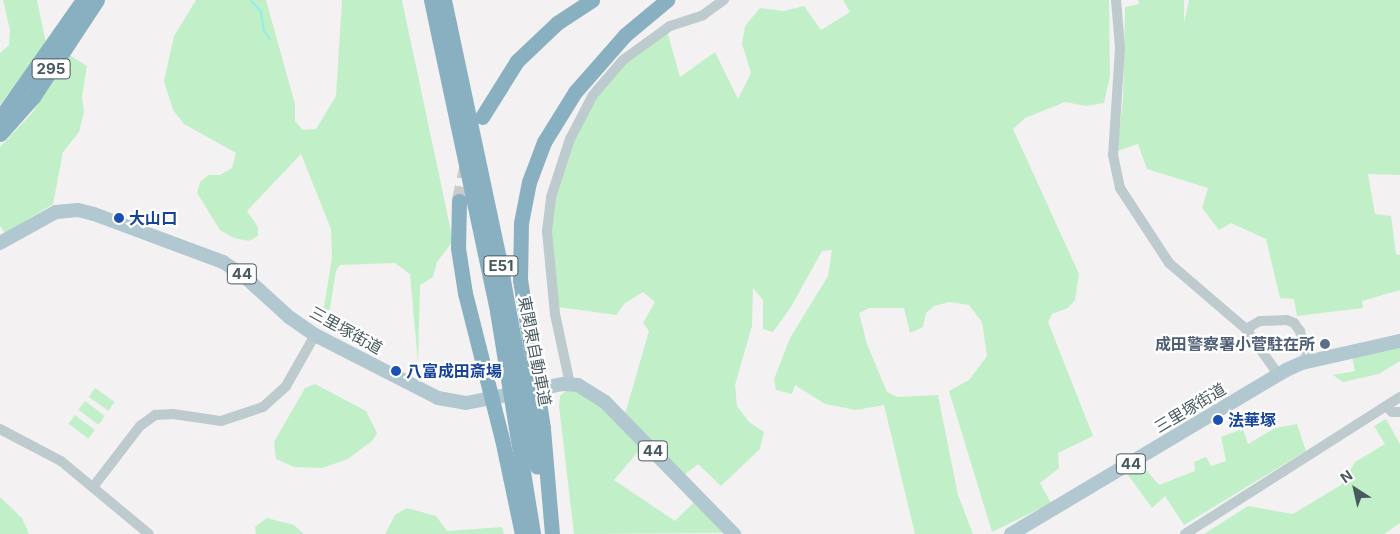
<!DOCTYPE html>
<meta charset="utf-8">
<style>
body{margin:0}
#map{position:relative;width:1400px;height:534px;overflow:hidden;background:#f4f1f2;font-family:Inter,"Noto Sans JP",sans-serif}
div>[style]{position:absolute}
[style*='--x']{left:calc(var(--x)*1px);top:calc(var(--y)*1px);width:calc(var(--w)*1px);rotate:calc(var(--a)*1deg)}
.green>*{inset:0;background:#c1f0c8;transform-origin:0 0}
.stream>*{height:2px;margin:-1px;padding:0 1px;transform-origin:1px;border-radius:1px;background:#8eeeec}
.highway-tunnel>*{height:15px;margin-top:-7.5px;transform-origin:0;background:repeating-linear-gradient(90deg,#c9cbcd 0 15px,transparent 0 23px)}
.minor>*{height:10px;margin:-5px;padding:0 5px;transform-origin:5px;border-radius:5px;background:#bdcace}
.major>*{height:14px;margin:-7px;padding:0 7px;transform-origin:7px;border-radius:7px;background:#b1c8d0}
.highway>*{height:15px;margin:-7.5px;padding:0 7.5px;transform-origin:7.5px;border-radius:7.5px;background:#89b0c0}
.dots>*{width:14px;height:14px;translate:-50% -50%;box-sizing:border-box;border:2px solid #fff;border-radius:50%}
span{translate:-50% -50%;white-space:nowrap;text-align:center;line-height:1.15;-webkit-text-stroke:4.5px #fff;paint-order:stroke}
.shield-label span{padding:1px 4px;background:#fff;border:1px solid;border-radius:4px;-webkit-text-stroke-width:0}
.shield-label{font-size:15px;color:#495a5f;font-weight:700}
.transit-label{font-size:16px;color:#164399;font-weight:700}
.left{translate:0 -50%;text-align:left}
.street-label{font-size:16px;color:#495a5f}
.service-label{font-size:16px;color:#4e5e75;font-weight:700}
.right{translate:-100% -50%;text-align:right}
.north{position:absolute;left:1330px;top:464px;width:50px;height:50px;-webkit-text-stroke:4px #fff;paint-order:stroke;rotate:325deg;font-size:14px;font-weight:700;line-height:20px;text-align:center;color:#495a5f}
.north::after{content:'';display:block;margin:auto;width:18px;height:22px;background:#495a5f;clip-path:polygon(50% 0,100% 100%,50% 72%,0 100%)}
</style>
<div id="map">
<div class="green">
<div style="clip-path:polygon(3px 0,37px 0,46px 43px,0 105px,0 53px,9px 45px,10px 30px)"></div>
<div style="clip-path:polygon(196px 0,266px 0,295px 104px,295px 121px,303px 130px,316px 129px,336px 96px,342px 0,402px 0,453px 241px,437px 262px,433px 277px,420px 285px,418px 363px,410px 274px,395px 263px,340px 265px,336px 271px,330px 308px,321px 325px,332px 258px,331px 229px,301px 154px,247px 211px,258px 227px,258px 236px,249px 241px,234px 238px,220px 230px,197px 193px,200px 182px,208px 175px,220px 175px,232px 168px,236px 153px,184px 124px,173px 110px,164px 81px,174px 36px)"></div>
<div style="clip-path:polygon(843px 0,1109px 0,1110px 76px,1104px 103px,1086px 106px,1065px 102px,1025px 118px,1013px 129px,1079px 274px,1075px 300px,1068px 308px,1052px 314px,1048px 322px,1093px 436px,1058px 453px,1059px 468px,1040px 483px,1051px 503px,992px 532px,949px 391px,969px 380px,987px 356px,982px 322px,969px 305px,949px 302px,934px 306px,926px 313px,923px 327px,910px 333px,904px 308px,869px 308px,859px 313px,867px 344px,887px 392px,898px 397px,938px 395px,958px 495px,973px 534px,915px 534px,884px 405px,856px 410px,825px 404px,795px 385px,792px 394px,776px 390px,774px 379px,790px 338px,828px 276px,832px 250px,822px 251px,791px 307px,773px 332px,763px 329px,763px 300px,753px 288px,752px 326px,735px 385px,737px 406px,749px 422px,764px 432px,760px 449px,721px 486px,698px 464px,684px 475px,625px 414px,649px 331px,643px 323px,655px 302px,643px 292px,624px 304px,616px 315px,558px 307px,551px 260px,551px 216px,557px 184px,584px 116px,617px 70px,667px 31px,680px 77px,715px 52px,738px 99px,751px 73px,742px 44px,745px 26px,760px 8px,784px 11px,804px 6px,821px 30px,850px 12px)"></div>
<div style="clip-path:polygon(1138px 0,1184px 0,1184px 23px,1189px 0,1400px 0,1400px 175px,1368px 174px,1375px 214px,1391px 216px,1396px 254px,1400px 255px,1400px 290px,1362px 301px,1363px 308px,1297px 316px,1294px 299px,1280px 298px,1266px 239px,1231px 223px,1219px 230px,1202px 208px,1208px 188px,1147px 169px,1138px 144px,1117px 151px,1123px 99px,1125px 7px,1139px 4px)"></div>
<div style="clip-path:polygon(68px 54px,87px 66px,82px 97px,84px 112px,79px 132px,63px 152px,53px 204px,5px 233px,0 226px,0 147px,33px 112px)"></div>
<div style="clip-path:polygon(1400px 345px,1400px 361px,1379px 374px,1343px 382px,1333px 375px,1355px 371px,1352px 356px)"></div>
<div style="clip-path:polygon(315px 384px,366px 411px,377px 433px,372px 441px,348px 459px,322px 468px,294px 467px,276px 459px,274px 442px,305px 388px)"></div>
<div style="left:95px;top:388px;width:24px;height:11px;rotate:35deg"></div>
<div style="clip-path:polygon(567px 390px,589px 395px,642px 447px,614px 480px,675px 521px,695px 501px,725px 533px,574px 534px,559px 406px,560px 396px)"></div>
<div style="left:85px;top:401px;width:25px;height:11px;rotate:37deg"></div>
<div style="left:75px;top:415px;width:25px;height:11px;rotate:37deg"></div>
<div style="clip-path:polygon(1386px 419px,1400px 444px,1400px 523px,1384px 534px,1204px 534px,1248px 506px,1293px 514px,1341px 485px,1355px 462px,1385px 444px,1374px 426px)"></div>
<div style="clip-path:polygon(1297px 424px,1306px 451px,1184px 525px,1165px 496px,1152px 508px,1128px 475px,1142px 465px,1159px 485px,1195px 471px,1194px 462px,1206px 457px,1211px 466px,1226px 461px,1221px 437px,1243px 429px,1248px 444px,1275px 428px)"></div>
<div style="clip-path:polygon(0 497px,22px 518px,29px 534px,0 534px)"></div>
<div style="clip-path:polygon(407px 508px,436px 516px,447px 531px,502px 527px,504px 534px,385px 534px,395px 515px)"></div>
<div style="clip-path:polygon(267px 518px,294px 525px,304px 534px,256px 534px,255px 527px)"></div>
</div>
<div class="stream">
<div style="--x:251;--y:0;--w:16;--a:50"></div>
<div style="--x:261;--y:12;--w:19;--a:81"></div>
<div style="--x:264;--y:31;--w:10;--a:53"></div>
</div>
<div class="highway-tunnel">
<div style="--x:459;--y:201;--w:36;--a:-77"></div>
</div>
<div class="minor">
<div style="--x:1116;--y:0;--w:48;--a:85.2"></div>
<div style="--x:1120;--y:48;--w:107;--a:93.7"></div>
<div style="--x:1113;--y:155;--w:34;--a:78"></div>
<div style="--x:1120;--y:188;--w:90;--a:56.8"></div>
<div style="--x:1169;--y:263;--w:101;--a:40.6"></div>
<div style="--x:1246;--y:329;--w:55;--a:54.6"></div>
<div style="--x:1246;--y:329;--w:16;--a:-30"></div>
<div style="--x:1260;--y:321;--w:27;--a:-2"></div>
<div style="--x:1287;--y:320;--w:8;--a:23"></div>
<div style="--x:1294;--y:323;--w:10;--a:53"></div>
<div style="--x:1300;--y:331;--w:32;--a:76"></div>
<div style="--x:570;--y:384;--w:72;--a:-102.1"></div>
<div style="--x:555;--y:314;--w:83;--a:-95.5"></div>
<div style="--x:547;--y:231;--w:34;--a:-83"></div>
<div style="--x:551;--y:197;--w:61;--a:-71.9"></div>
<div style="--x:570;--y:139;--w:50;--a:-62.4"></div>
<div style="--x:593;--y:95;--w:46;--a:-49.4"></div>
<div style="--x:623;--y:60;--w:58;--a:-35.9"></div>
<div style="--x:670;--y:26;--w:35;--a:-18"></div>
<div style="--x:703;--y:15;--w:26;--a:-36"></div>
<div style="--x:1386;--y:406;--w:8;--a:45"></div>
<div style="--x:1392;--y:412;--w:8;--a:0"></div>
<div style="--x:0;--y:429;--w:69;--a:27.7"></div>
<div style="--x:61;--y:461;--w:114;--a:39.7"></div>
<div style="--x:93;--y:487;--w:77;--a:-52.4"></div>
<div style="--x:140;--y:426;--w:19;--a:-36"></div>
<div style="--x:155;--y:415;--w:18;--a:-3"></div>
<div style="--x:173;--y:414;--w:49;--a:8.3"></div>
<div style="--x:221;--y:421;--w:44;--a:-18.4"></div>
<div style="--x:263;--y:407;--w:31;--a:-42"></div>
<div style="--x:286;--y:386;--w:59;--a:-60.4"></div>
<div style="--x:1185;--y:534;--w:255;--a:-32.5"></div>
</div>
<div class="major">
<div style="--x:0;--y:243;--w:64;--a:-29"></div>
<div style="--x:56;--y:212;--w:22;--a:-5"></div>
<div style="--x:78;--y:210;--w:16;--a:14"></div>
<div style="--x:94;--y:214;--w:138;--a:20.4"></div>
<div style="--x:223;--y:262;--w:25;--a:34"></div>
<div style="--x:244;--y:276;--w:61;--a:42.3"></div>
<div style="--x:289;--y:317;--w:32;--a:35"></div>
<div style="--x:315;--y:335;--w:138;--a:27.1"></div>
<div style="--x:438;--y:398;--w:28;--a:10"></div>
<div style="--x:466;--y:403;--w:99;--a:-11.1"></div>
<div style="--x:563;--y:384;--w:15;--a:4"></div>
<div style="--x:578;--y:385;--w:32;--a:32"></div>
<div style="--x:605;--y:402;--w:185;--a:45.7"></div>
<div style="--x:1011;--y:534;--w:320;--a:-30.8"></div>
<div style="--x:1286;--y:370;--w:17;--a:-24"></div>
<div style="--x:1302;--y:363;--w:100;--a:-12.7"></div>
</div>
<div class="highway">
<div style="--x:431;--y:0;--w:318;--a:78"></div>
<div style="--x:497;--y:311;--w:226;--a:80.8"></div>
<div style="--x:444;--y:0;--w:264;--a:78"></div>
<div style="--x:499;--y:258;--w:212;--a:79.7"></div>
<div style="--x:482;--y:117;--w:66;--a:-58"></div>
<div style="--x:517;--y:61;--w:55;--a:-43.5"></div>
<div style="--x:557;--y:23;--w:42;--a:-33.3"></div>
<div style="--x:0;--y:118;--w:144;--a:-54.9"></div>
<div style="--x:0;--y:134;--w:50;--a:-48.3"></div>
<div style="--x:33;--y:97;--w:116;--a:-56.6"></div>
<div style="--x:459;--y:201;--w:47;--a:91.2"></div>
<div style="--x:458;--y:248;--w:46;--a:81.2"></div>
<div style="--x:465;--y:293;--w:151;--a:75.8"></div>
<div style="--x:502;--y:439;--w:97;--a:78.1"></div>
<div style="--x:552;--y:534;--w:106;--a:-94.9"></div>
<div style="--x:543;--y:428;--w:150;--a:-98.8"></div>
<div style="--x:520;--y:280;--w:57;--a:-89"></div>
<div style="--x:521;--y:223;--w:42;--a:-79"></div>
<div style="--x:529;--y:182;--w:43;--a:-69.4"></div>
<div style="--x:544;--y:142;--w:59;--a:-58.2"></div>
<div style="--x:575;--y:92;--w:76;--a:-48.7"></div>
<div style="--x:625;--y:35;--w:55;--a:-39.8"></div>
</div>
<div class="dots">
<div style="left:119px;top:218px;background:#1a4fb4"></div>
<div style="left:1325px;top:344px;background:#5c6f8a"></div>
<div style="left:396px;top:371px;background:#1a4fb4"></div>
<div style="left:1218px;top:420px;background:#1a4fb4"></div>
</div>
<div class="shield-label">
<span style="left:51px;top:69px">295</span>
<span style="left:501px;top:266px">E51</span>
<span style="left:242px;top:274px">44</span>
<span style="left:653px;top:451px">44</span>
<span style="left:1131px;top:464px">44</span>
</div>
<div class="transit-label">
<span class="left" style="left:129px;top:218px">大山口</span>
<span class="left" style="left:406px;top:371px">八富成田斎場</span>
<span class="left" style="left:1228px;top:420px">法華塚</span>
</div>
<div class="street-label">
<span style="left:346px;top:330px;rotate:29deg">三里塚街道</span>
<span style="left:535px;top:351px;rotate:79deg">東関東自動車道</span>
<span style="left:1190px;top:408px;rotate:-31deg">三里塚街道</span>
</div>
<div class="service-label">
<span class="right" style="left:1315px;top:344px">成田警察署小菅駐在所</span>
</div>
<div class="north">N</div>
</div>
